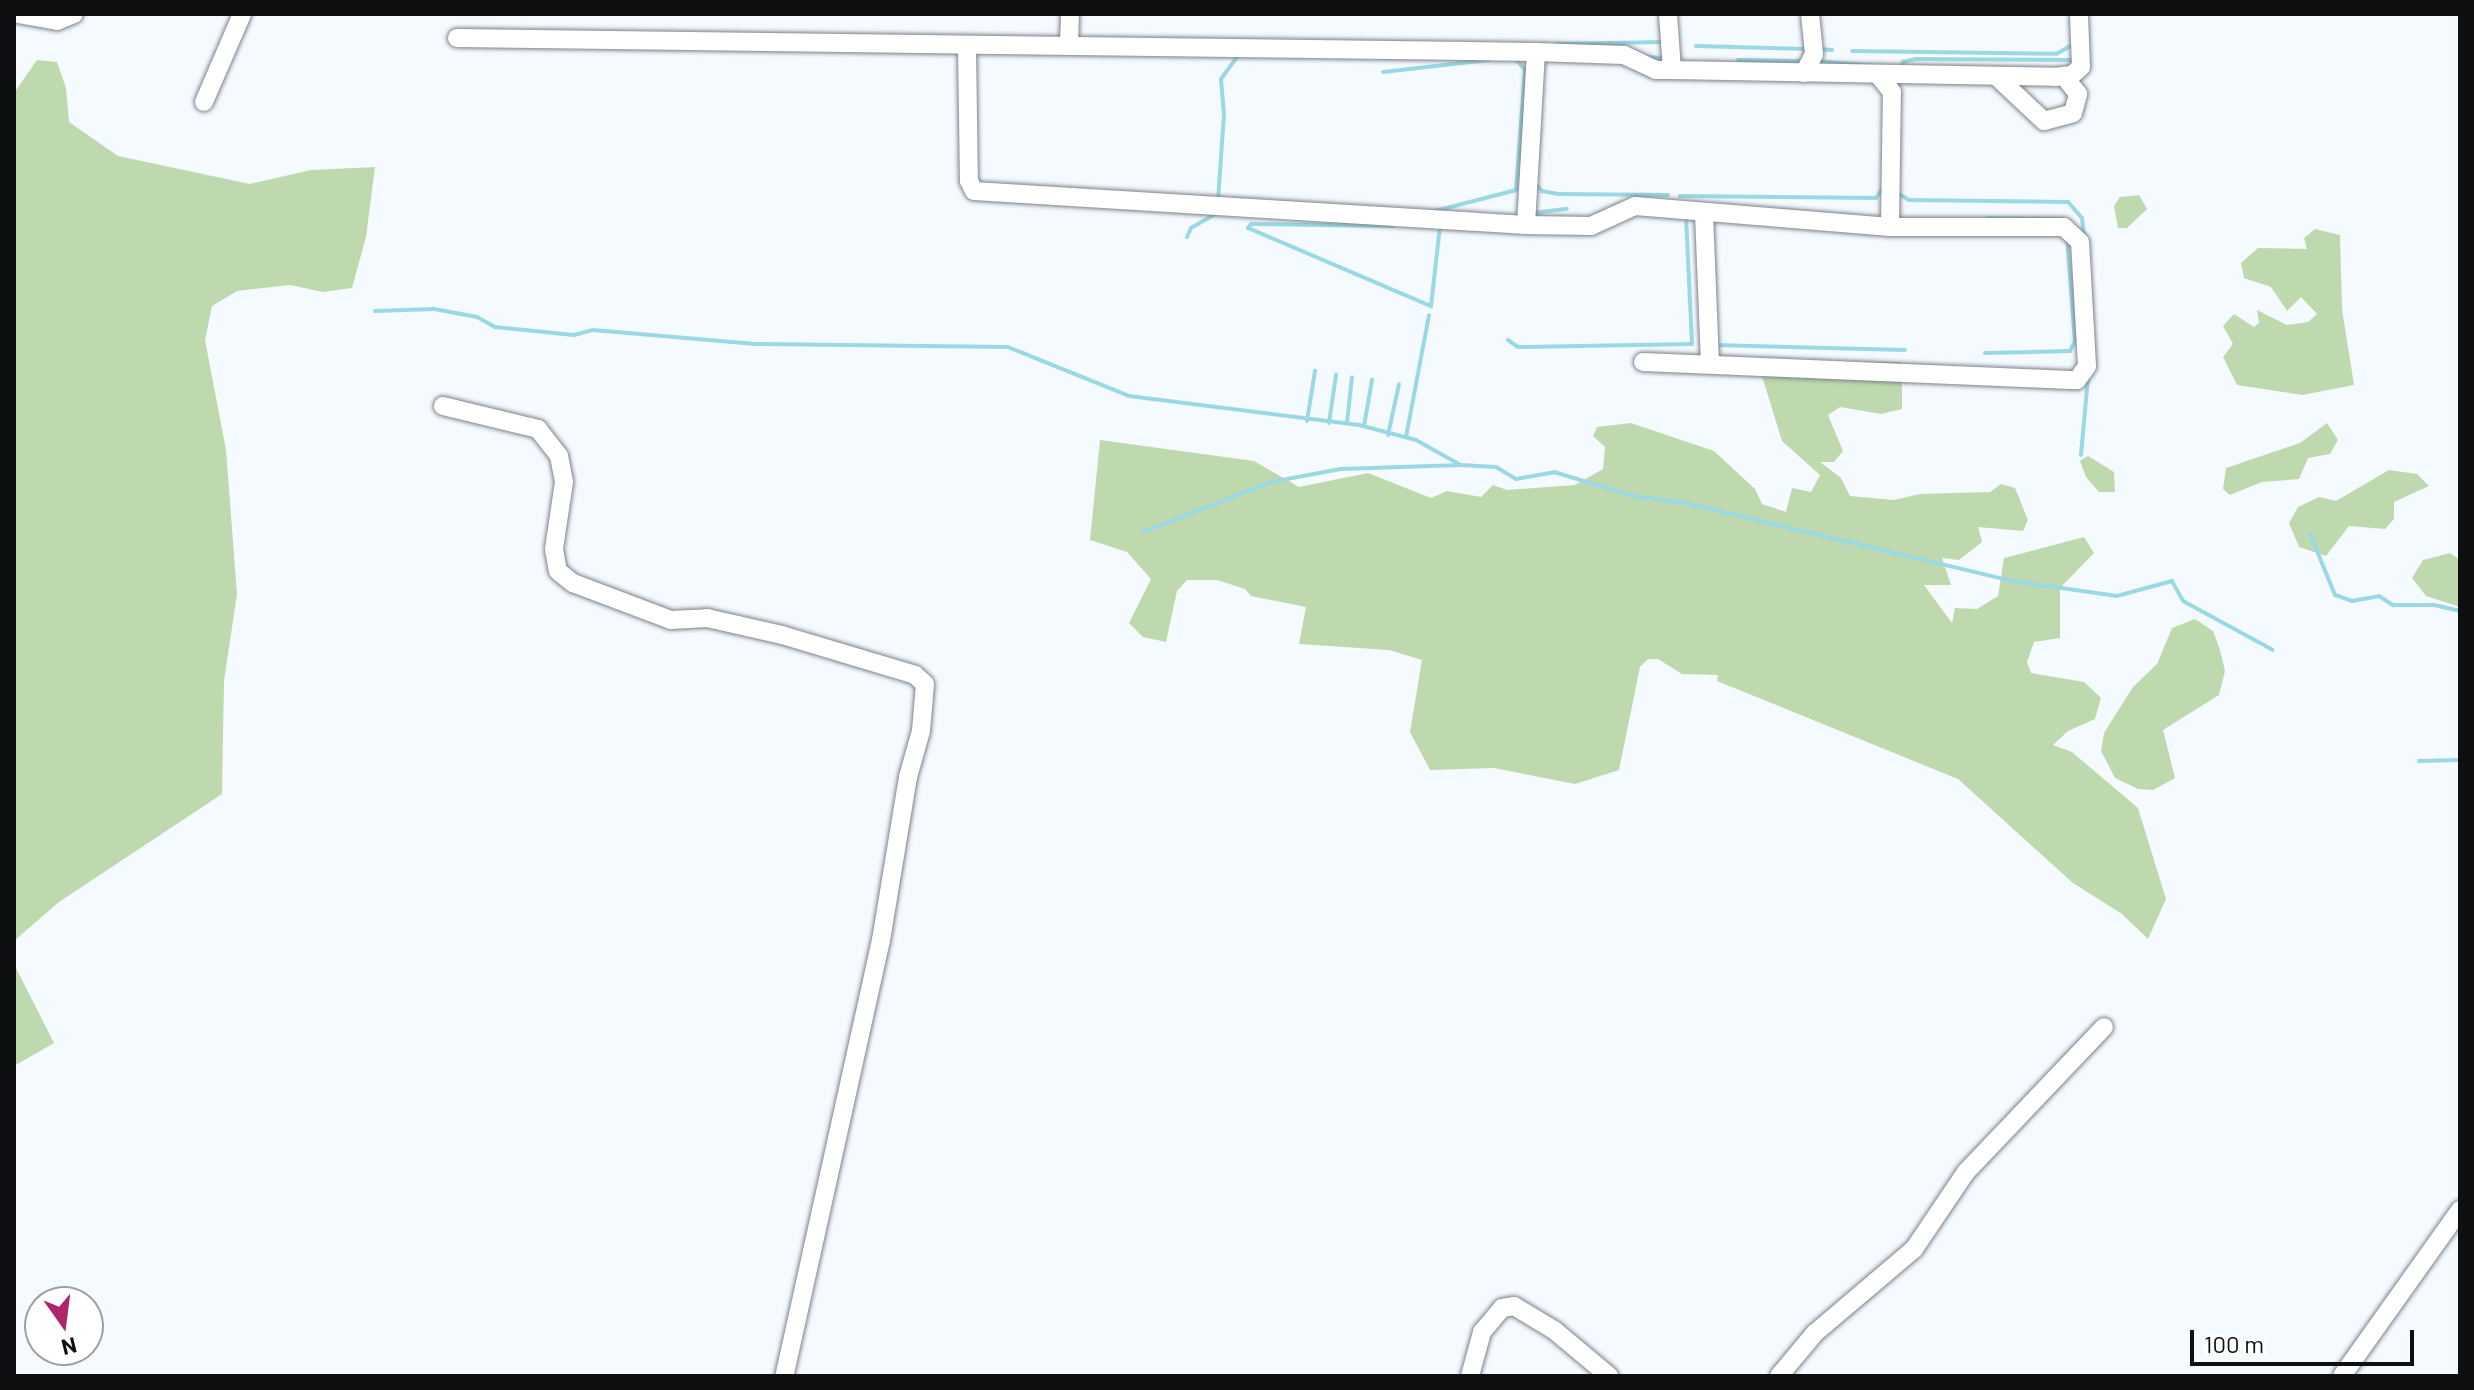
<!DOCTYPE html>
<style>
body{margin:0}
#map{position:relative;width:2474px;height:1390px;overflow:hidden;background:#f5faff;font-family:Barlow,sans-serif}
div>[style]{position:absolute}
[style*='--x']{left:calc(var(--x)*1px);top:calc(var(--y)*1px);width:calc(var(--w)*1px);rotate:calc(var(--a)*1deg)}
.green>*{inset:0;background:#bed9ad}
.stream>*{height:4px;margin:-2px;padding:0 2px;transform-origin:2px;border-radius:2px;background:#9ad9e4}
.roads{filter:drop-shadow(0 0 2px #7b8389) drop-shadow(0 0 2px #7b8389)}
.street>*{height:18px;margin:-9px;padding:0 9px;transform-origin:9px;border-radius:9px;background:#fff}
span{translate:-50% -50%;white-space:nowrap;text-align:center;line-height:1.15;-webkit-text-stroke:7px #fff;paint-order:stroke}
.frame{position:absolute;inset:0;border:16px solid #0d0f11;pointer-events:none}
.north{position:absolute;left:24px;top:1286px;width:80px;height:80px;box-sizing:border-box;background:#fff;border:2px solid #9e9fa0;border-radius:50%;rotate:166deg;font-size:22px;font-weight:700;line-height:32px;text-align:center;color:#0d0f11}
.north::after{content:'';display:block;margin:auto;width:28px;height:36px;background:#ad266c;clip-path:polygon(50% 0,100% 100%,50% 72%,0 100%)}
.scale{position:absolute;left:2190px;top:1330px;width:224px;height:36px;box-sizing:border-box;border:4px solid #0d0f11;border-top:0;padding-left:10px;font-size:24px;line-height:28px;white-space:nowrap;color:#0d0f11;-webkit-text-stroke:6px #fff;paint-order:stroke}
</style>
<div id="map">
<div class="green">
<div style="clip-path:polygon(37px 60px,57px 62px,66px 88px,69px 122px,118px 156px,250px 184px,311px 170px,375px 167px,366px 237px,352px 288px,323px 292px,290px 285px,237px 291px,212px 306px,205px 340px,226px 450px,237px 594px,224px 681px,222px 794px,59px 902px,14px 941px,14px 93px)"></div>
<div style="clip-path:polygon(2139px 195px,2147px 209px,2127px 228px,2118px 228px,2114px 206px,2120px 197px)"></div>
<div style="clip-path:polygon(2315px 229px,2340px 235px,2342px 309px,2354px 385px,2302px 395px,2237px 385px,2223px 357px,2233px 344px,2223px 326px,2234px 314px,2254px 327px,2259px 323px,2257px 310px,2287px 325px,2308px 322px,2317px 314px,2301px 297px,2287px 311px,2271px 287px,2244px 278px,2241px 263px,2258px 248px,2307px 249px,2304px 238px)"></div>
<div style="clip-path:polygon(1748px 360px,1902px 362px,1902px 409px,1881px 414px,1840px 407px,1828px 415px,1843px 451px,1834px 462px,1820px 462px,1841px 478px,1850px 496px,1894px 500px,1920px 494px,1990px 492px,2001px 484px,2015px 488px,2028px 520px,2023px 531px,1978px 527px,1982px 542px,1959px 560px,1942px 558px,1951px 585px,1924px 585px,1952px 623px,1955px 608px,1977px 609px,1998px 596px,2004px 558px,2084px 537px,2094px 553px,2060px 588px,2060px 638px,2034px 642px,2027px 662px,2031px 673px,2084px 682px,2101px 698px,2095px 719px,2068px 731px,2053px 745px,2072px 752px,2138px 808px,2166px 899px,2148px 939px,2122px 914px,2073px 883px,1958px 779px,1717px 681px,1718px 675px,1682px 674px,1658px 659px,1648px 659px,1640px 667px,1619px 770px,1575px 784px,1494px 768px,1430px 770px,1410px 732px,1422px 660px,1389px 650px,1299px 644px,1306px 607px,1251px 596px,1245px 589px,1217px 580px,1187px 580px,1177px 591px,1166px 642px,1143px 637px,1129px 623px,1151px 579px,1127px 552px,1090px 540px,1100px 440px,1254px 461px,1299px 487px,1368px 473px,1431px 498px,1447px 491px,1481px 497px,1493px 485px,1507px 490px,1575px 485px,1603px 469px,1605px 447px,1593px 436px,1597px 427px,1631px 423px,1714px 451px,1755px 489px,1762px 504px,1786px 512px,1792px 488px,1811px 492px,1820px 475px,1782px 441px,1762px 376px)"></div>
<div style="clip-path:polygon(2327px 423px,2338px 440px,2330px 454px,2308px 458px,2299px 479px,2262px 482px,2230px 495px,2223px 489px,2226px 468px,2300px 443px)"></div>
<div style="clip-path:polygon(2088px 456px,2114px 472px,2115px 492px,2099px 492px,2086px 477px,2080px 461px)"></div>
<div style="clip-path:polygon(2389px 470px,2417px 474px,2429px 486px,2394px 502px,2394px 519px,2385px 529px,2349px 526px,2326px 556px,2299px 547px,2289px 523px,2298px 507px,2319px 497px,2336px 501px)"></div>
<div style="clip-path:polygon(2450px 553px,2460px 560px,2460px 607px,2426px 596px,2412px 578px,2423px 560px)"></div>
<div style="clip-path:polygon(2195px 619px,2213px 631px,2220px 650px,2225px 671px,2219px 695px,2163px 730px,2175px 778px,2153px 790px,2138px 789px,2115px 778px,2101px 751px,2104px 733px,2133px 687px,2157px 664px,2172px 628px)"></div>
<div style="clip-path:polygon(14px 964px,54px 1043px,14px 1066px)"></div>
</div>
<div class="stream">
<div style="--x:1557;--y:44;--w:107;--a:-1.1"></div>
<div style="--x:1696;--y:46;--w:113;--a:1.5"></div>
<div style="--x:1818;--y:49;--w:14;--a:4"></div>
<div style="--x:1852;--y:51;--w:204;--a:0.8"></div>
<div style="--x:2056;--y:54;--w:21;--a:-29"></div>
<div style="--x:1645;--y:57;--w:19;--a:3"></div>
<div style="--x:1738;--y:60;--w:66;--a:0.9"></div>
<div style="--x:1817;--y:61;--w:59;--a:4.8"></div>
<div style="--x:1900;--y:69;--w:8;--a:-67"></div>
<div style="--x:1903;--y:62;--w:12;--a:-14"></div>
<div style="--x:1915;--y:59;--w:160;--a:0.4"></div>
<div style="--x:1383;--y:72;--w:106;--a:-6.5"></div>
<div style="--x:1535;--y:183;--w:11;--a:49"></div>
<div style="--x:1542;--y:191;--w:16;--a:11"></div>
<div style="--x:1558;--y:194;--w:110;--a:0.5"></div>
<div style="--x:1897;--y:193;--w:14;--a:30"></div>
<div style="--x:1909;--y:200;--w:159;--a:0.7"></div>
<div style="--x:2068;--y:202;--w:21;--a:49"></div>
<div style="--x:2082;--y:218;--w:20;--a:84"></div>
<div style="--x:1680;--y:196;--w:196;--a:0.6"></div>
<div style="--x:1876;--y:198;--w:11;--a:-56"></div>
<div style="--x:1218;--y:200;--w:86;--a:-86"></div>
<div style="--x:1224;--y:114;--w:35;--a:-95"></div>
<div style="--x:1221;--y:79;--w:29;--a:-54"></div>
<div style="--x:1431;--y:212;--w:88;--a:-14.5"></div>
<div style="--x:1516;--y:190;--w:120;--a:-85.7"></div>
<div style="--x:1525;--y:70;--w:14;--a:-129"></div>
<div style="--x:1533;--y:213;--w:34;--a:-7"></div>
<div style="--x:1988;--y:218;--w:73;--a:0.8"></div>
<div style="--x:1393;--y:226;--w:142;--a:-179.2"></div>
<div style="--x:1251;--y:224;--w:5;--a:127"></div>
<div style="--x:1248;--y:228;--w:199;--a:23.1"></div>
<div style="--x:1431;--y:306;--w:81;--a:-83.6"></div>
<div style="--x:1187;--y:237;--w:10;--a:-66"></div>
<div style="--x:1191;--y:228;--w:30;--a:-30"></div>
<div style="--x:375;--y:311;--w:59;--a:-1.9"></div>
<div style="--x:434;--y:309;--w:44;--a:10.5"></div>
<div style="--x:477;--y:317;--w:21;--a:29"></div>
<div style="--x:495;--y:327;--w:79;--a:5.8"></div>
<div style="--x:574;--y:335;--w:20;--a:-15"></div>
<div style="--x:593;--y:330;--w:163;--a:4.9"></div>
<div style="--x:755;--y:344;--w:253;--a:0.7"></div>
<div style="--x:1008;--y:347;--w:131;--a:22"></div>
<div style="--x:1129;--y:396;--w:232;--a:7.2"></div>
<div style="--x:1359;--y:425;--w:59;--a:14.7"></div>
<div style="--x:1416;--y:440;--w:49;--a:29.2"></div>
<div style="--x:1508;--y:340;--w:12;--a:35"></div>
<div style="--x:1518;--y:347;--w:174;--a:-1"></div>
<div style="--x:1692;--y:344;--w:129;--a:-92.7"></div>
<div style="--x:1714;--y:345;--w:191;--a:1.5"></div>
<div style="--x:1985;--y:353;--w:85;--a:-1.3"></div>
<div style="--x:2070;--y:351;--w:11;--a:-63"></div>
<div style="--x:2075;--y:341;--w:104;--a:-94.4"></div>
<div style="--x:1307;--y:421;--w:51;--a:-80.9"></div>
<div style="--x:1329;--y:423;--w:49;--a:-81.7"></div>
<div style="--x:1347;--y:423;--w:46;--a:-83.8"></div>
<div style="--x:1364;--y:426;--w:47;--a:-80.1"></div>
<div style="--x:1388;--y:435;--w:52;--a:-77.8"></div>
<div style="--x:1406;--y:437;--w:124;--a:-79.3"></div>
<div style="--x:2081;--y:455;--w:77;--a:-84.8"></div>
<div style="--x:1143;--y:532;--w:137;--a:-21.3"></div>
<div style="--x:1271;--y:482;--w:71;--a:-10.5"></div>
<div style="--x:1341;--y:469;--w:119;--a:-1.9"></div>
<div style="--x:1460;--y:465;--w:36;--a:3"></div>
<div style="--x:1496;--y:467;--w:23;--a:31"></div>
<div style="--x:1516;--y:479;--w:39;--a:-10"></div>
<div style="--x:1554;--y:472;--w:83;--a:16.9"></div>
<div style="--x:1633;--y:496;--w:52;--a:7.7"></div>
<div style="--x:1685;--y:503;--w:337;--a:13.4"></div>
<div style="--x:2013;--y:581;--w:105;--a:8.2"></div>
<div style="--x:2117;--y:596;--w:57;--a:-15.3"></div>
<div style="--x:2172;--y:581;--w:23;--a:61"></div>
<div style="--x:2183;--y:601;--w:102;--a:28.6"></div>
<div style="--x:2310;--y:534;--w:66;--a:67.7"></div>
<div style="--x:2335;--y:595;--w:18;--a:19"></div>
<div style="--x:2352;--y:601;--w:27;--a:-10"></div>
<div style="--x:2379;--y:596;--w:17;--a:33"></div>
<div style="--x:2393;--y:605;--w:41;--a:0"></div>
<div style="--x:2434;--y:605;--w:27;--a:13"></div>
<div style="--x:2419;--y:761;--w:41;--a:-1.4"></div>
</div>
<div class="roads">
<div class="street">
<div style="--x:18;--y:14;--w:40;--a:10"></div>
<div style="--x:57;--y:21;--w:18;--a:-22"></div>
<div style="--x:1668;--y:14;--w:56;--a:85.9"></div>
<div style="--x:1672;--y:70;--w:383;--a:1"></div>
<div style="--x:2055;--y:77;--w:17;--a:-7"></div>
<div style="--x:2072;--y:75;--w:12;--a:-42"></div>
<div style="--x:2081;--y:67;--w:53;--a:-92.2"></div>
<div style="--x:457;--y:38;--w:1079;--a:0.74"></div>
<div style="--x:1536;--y:52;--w:88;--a:2"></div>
<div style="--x:1624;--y:55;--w:35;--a:25"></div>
<div style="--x:1656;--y:70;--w:16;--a:0"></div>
<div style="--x:1069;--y:43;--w:29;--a:-88"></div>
<div style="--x:967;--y:45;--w:136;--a:89.2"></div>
<div style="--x:969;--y:181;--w:11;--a:63"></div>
<div style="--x:974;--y:191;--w:553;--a:3.52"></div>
<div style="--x:1526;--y:225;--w:65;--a:0.9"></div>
<div style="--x:1591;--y:226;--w:48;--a:-24.4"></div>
<div style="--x:1635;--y:206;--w:256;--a:4.7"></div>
<div style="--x:1890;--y:227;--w:135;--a:-89.2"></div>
<div style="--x:1892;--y:92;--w:22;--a:-129"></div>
<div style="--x:1804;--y:73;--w:21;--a:-62"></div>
<div style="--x:1814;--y:54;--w:40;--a:-95.7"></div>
<div style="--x:1996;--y:76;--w:66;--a:43.2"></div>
<div style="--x:2044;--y:121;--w:30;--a:-15"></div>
<div style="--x:2073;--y:113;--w:20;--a:-75"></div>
<div style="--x:2078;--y:94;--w:23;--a:-128"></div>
<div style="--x:204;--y:102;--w:96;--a:-66.6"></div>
<div style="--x:1704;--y:214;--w:149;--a:87.7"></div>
<div style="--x:1526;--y:225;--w:173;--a:-86.7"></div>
<div style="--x:1643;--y:362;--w:434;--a:2.4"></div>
<div style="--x:2077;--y:380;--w:17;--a:-54"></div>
<div style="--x:2087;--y:366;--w:124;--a:-93.2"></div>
<div style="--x:2080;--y:242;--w:22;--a:-137"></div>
<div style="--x:2064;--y:227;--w:174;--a:180"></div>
<div style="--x:443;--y:406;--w:98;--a:13.6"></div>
<div style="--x:538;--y:429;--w:34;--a:52"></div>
<div style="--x:559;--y:456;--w:26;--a:79"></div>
<div style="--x:564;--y:482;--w:68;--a:98.5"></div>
<div style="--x:554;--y:549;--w:22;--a:80"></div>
<div style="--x:558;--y:571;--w:19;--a:39"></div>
<div style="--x:573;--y:583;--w:105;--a:20.7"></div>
<div style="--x:671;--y:620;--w:36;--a:-3"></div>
<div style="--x:707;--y:618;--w:77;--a:12.8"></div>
<div style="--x:782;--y:635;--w:139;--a:16.7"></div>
<div style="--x:915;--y:675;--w:13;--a:42"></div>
<div style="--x:925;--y:684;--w:47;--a:94.9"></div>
<div style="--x:921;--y:731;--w:48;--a:105.8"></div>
<div style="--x:908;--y:777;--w:165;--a:99.4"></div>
<div style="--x:881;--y:940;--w:447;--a:102.5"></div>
<div style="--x:1470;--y:1376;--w:46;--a:-74.7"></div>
<div style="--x:1482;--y:1332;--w:31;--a:-50"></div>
<div style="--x:1502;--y:1308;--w:12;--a:-9"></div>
<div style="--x:1514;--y:1306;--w:47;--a:31"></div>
<div style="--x:1554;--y:1330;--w:72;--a:39.9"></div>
<div style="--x:1779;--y:1376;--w:56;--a:-50.1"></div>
<div style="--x:1815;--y:1333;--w:130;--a:-40.3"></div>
<div style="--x:1914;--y:1249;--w:93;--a:-56"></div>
<div style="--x:1966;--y:1172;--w:200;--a:-46.4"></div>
<div style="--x:2342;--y:1376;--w:204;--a:-54.6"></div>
</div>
</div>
<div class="frame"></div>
<div class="north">N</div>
<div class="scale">100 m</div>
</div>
